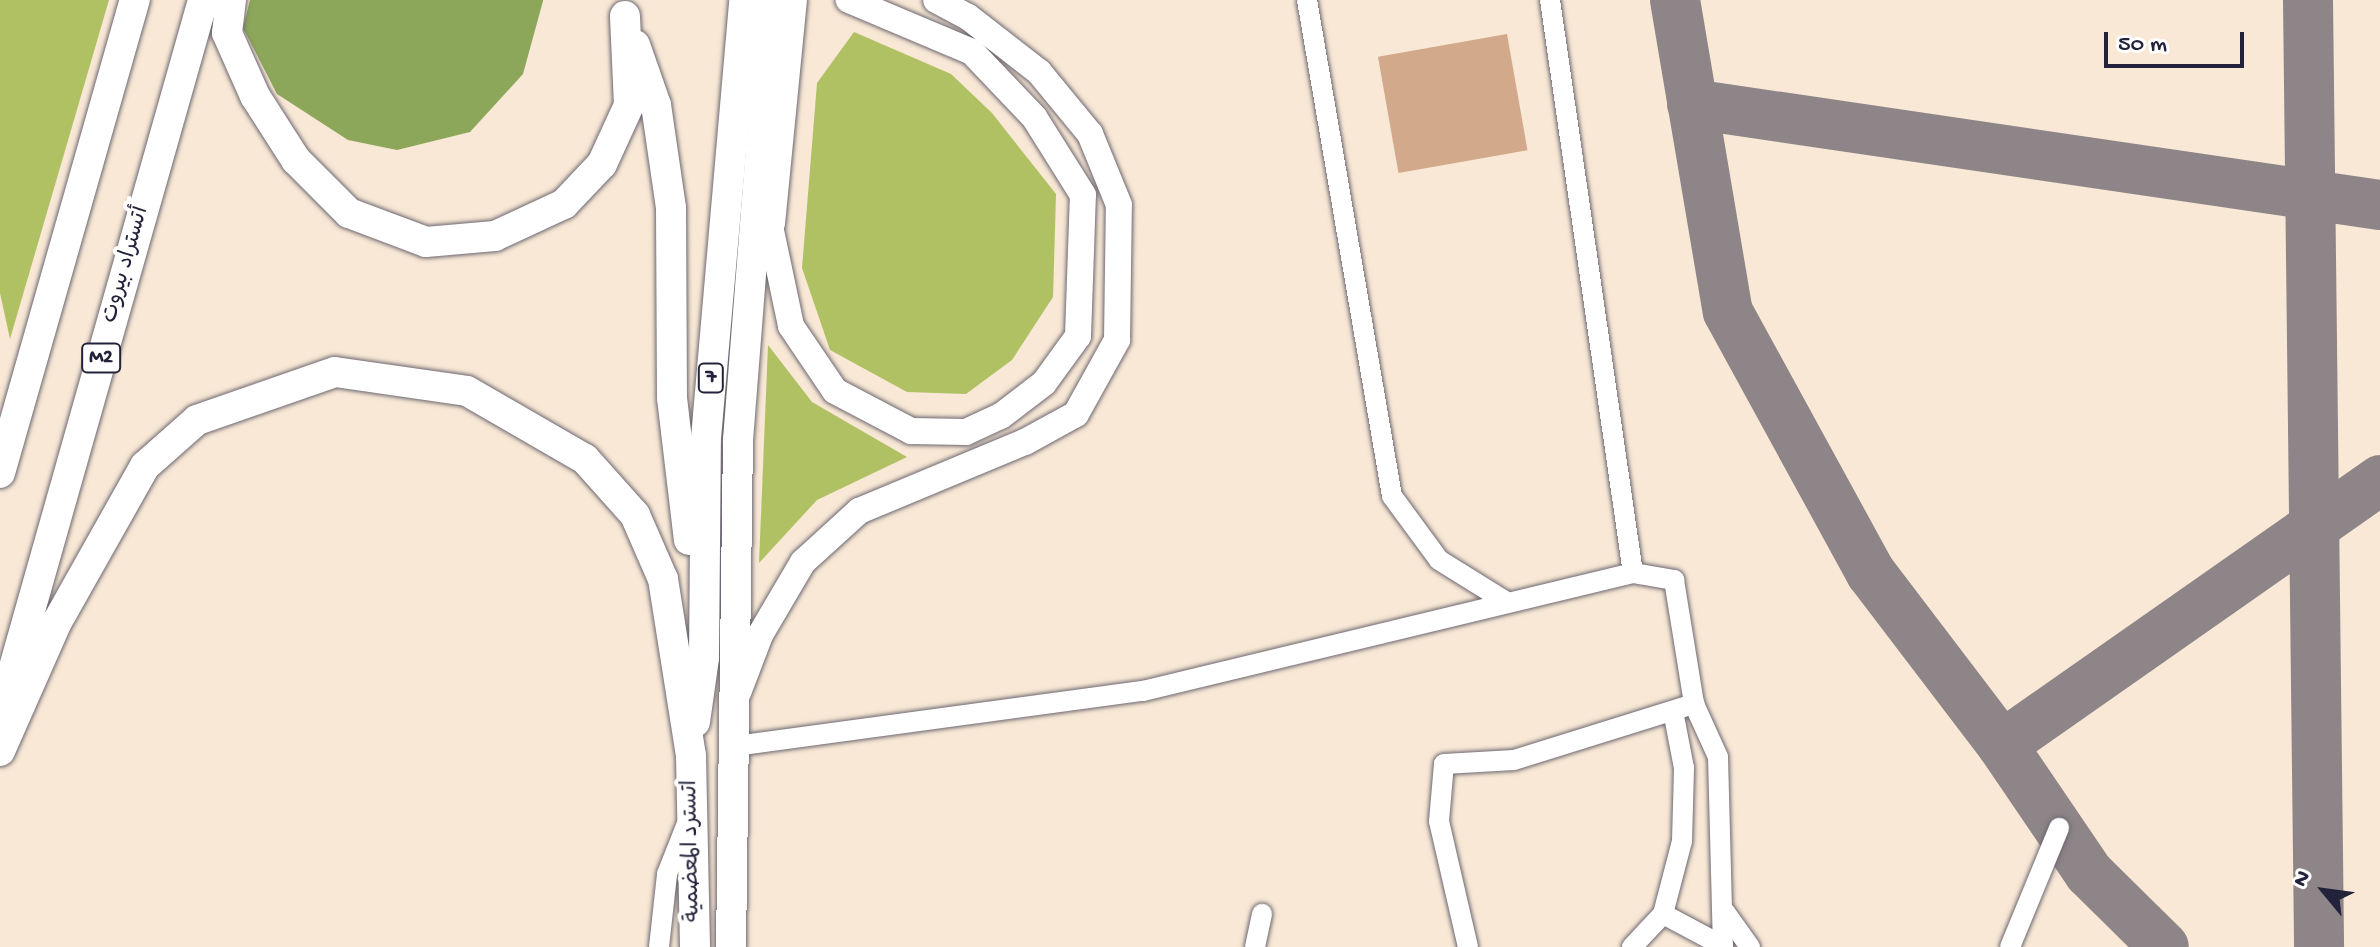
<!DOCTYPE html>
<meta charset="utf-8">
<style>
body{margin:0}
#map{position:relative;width:2380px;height:947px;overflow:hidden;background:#f8e8d5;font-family:"Gochi Hand","Playpen Sans Arabic",sans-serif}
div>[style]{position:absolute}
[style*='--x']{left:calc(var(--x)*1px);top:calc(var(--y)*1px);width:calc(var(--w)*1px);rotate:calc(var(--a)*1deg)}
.green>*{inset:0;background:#b0c164}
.forest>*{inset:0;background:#8ca75a}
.taxiway>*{height:50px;margin:-25px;padding:0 25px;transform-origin:25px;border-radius:25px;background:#8d8588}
.building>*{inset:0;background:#d3a98b;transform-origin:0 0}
.roads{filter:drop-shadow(0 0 2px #6d6771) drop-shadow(0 0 2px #6d6771)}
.minor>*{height:20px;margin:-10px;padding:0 10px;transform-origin:10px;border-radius:10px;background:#fff}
.major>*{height:26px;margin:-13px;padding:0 13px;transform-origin:13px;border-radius:13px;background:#fff}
.highway>*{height:30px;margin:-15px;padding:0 15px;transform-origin:15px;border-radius:15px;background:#fff}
span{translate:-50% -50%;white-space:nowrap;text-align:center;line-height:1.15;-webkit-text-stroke:8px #fff;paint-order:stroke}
.shield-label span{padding:2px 6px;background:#fff;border:2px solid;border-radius:6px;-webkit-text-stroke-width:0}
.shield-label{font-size:20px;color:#22223b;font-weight:700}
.street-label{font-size:22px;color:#22223b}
.north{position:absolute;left:2284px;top:851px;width:80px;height:80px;-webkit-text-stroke:6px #fff;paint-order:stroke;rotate:299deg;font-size:22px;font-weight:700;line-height:32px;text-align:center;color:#22223b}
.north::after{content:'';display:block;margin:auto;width:28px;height:36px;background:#22223b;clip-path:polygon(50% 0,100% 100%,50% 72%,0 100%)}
.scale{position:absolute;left:2104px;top:32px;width:140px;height:36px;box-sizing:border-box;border:4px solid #22223b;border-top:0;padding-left:10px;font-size:24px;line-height:28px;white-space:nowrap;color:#22223b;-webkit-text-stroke:6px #fff;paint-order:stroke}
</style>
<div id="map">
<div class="green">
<div style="clip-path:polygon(0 0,109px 0,10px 339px,0 293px)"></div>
<div style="clip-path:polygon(854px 32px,951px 74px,992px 113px,1056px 194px,1053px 297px,1012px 360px,966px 394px,907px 392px,830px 350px,802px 268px,817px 83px)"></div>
<div style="clip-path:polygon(768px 345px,812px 402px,907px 457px,817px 500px,759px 563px)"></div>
</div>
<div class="forest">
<div style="clip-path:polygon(250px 0,543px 0,543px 1px,523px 74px,470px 132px,397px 150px,348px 140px,277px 94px,243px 28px)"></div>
</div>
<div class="taxiway">
<div style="--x:1675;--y:0;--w:316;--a:80.4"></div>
<div style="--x:1728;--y:312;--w:298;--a:61.3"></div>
<div style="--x:1871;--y:573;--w:216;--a:52.7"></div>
<div style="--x:2002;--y:745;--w:155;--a:55.8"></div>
<div style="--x:2089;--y:873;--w:105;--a:44.6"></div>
<div style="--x:2308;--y:0;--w:947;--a:89.33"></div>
<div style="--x:1692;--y:104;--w:695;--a:8.35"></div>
<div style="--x:2002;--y:745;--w:462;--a:-35"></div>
</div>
<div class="building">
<div style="left:1507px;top:34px;width:118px;height:131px;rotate:80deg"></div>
</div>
<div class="roads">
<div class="minor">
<div style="--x:1307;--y:0;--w:503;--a:80.28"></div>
<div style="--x:1392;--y:496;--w:79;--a:53.7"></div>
<div style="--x:1439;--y:560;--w:81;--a:31.9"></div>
<div style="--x:1550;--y:0;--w:579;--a:81.76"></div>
<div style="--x:775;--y:224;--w:225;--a:-84.4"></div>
<div style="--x:735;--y:746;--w:412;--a:-7.7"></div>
<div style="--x:1143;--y:691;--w:504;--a:-13.54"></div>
<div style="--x:1633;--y:573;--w:42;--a:9.7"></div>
<div style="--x:1674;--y:580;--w:126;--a:80.8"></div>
<div style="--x:1694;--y:704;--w:58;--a:65.6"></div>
<div style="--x:1718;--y:757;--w:190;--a:88.5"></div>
<div style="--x:1725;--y:912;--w:43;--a:54.5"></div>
<div style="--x:1663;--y:914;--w:75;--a:-75.4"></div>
<div style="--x:1682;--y:841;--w:73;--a:-88.4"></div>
<div style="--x:1684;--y:768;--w:58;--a:-100.9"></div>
<div style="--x:659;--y:947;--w:73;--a:-83.7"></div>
<div style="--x:667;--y:874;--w:57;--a:-68.4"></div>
<div style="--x:1255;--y:947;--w:34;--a:-78"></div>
<div style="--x:1468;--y:947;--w:129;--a:-103"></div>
<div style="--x:1439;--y:821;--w:57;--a:-85"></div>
<div style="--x:1444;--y:764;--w:70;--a:-3.3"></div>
<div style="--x:1514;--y:760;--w:189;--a:-17.3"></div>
<div style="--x:1632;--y:947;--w:45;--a:-46.8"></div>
<div style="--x:1663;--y:914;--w:68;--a:28.1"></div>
<div style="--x:2010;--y:947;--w:129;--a:-67.6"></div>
</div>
<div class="major">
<div style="--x:762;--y:188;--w:141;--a:78.1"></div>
<div style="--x:791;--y:326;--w:78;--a:55.9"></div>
<div style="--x:835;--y:391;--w:86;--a:27.8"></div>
<div style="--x:911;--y:431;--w:55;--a:1"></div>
<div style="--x:966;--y:432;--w:38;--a:-25"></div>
<div style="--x:1001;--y:416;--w:54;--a:-37.5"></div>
<div style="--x:1044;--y:383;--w:58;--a:-54.1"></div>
<div style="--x:1078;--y:336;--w:141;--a:-88"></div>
<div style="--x:1083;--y:195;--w:92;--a:-122.1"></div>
<div style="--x:1034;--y:117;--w:90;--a:-133.6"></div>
<div style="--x:972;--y:52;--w:134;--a:-157.1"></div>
<div style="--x:738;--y:693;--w:62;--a:-69.2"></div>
<div style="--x:760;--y:635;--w:85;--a:-59.5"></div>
<div style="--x:803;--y:562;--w:76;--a:-42.3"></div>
<div style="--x:859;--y:511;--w:180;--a:-22.6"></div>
<div style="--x:1025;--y:442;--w:58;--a:-28.8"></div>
<div style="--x:1076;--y:414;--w:85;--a:-61"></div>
<div style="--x:1117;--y:340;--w:135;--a:-89.2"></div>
<div style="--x:1119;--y:205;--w:77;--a:-112.2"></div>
<div style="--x:1090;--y:134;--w:80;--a:-129.4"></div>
<div style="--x:1039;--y:72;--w:90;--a:-142.2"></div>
<div style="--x:968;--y:17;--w:36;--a:-152"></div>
</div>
<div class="highway">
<div style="--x:231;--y:0;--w:33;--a:97"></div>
<div style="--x:227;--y:33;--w:69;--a:66"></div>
<div style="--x:255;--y:96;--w:76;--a:57.4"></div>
<div style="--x:296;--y:160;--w:75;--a:45"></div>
<div style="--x:349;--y:213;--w:82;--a:20.6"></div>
<div style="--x:426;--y:242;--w:69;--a:-5"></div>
<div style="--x:495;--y:236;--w:76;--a:-24.9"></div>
<div style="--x:564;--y:204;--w:55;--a:-46.5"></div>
<div style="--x:602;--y:164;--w:65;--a:-65.4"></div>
<div style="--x:629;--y:105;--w:89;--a:-92.6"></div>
<div style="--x:635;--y:45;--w:64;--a:70.7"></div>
<div style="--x:656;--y:105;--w:104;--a:81.7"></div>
<div style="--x:671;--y:208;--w:190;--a:89.7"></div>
<div style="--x:672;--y:398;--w:143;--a:83.2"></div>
<div style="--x:0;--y:473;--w:492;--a:-74.1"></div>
<div style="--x:3;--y:706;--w:734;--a:-74.18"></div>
<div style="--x:695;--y:722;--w:65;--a:-82"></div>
<div style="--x:704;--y:658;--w:220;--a:-89.5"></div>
<div style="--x:706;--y:438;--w:440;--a:-85"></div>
<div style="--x:0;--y:751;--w:141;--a:-66.2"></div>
<div style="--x:57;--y:622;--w:179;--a:-60.6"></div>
<div style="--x:145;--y:466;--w:69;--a:-41.5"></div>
<div style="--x:197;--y:420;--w:146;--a:-19.2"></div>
<div style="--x:335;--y:372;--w:133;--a:8.2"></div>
<div style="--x:467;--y:391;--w:136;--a:30"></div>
<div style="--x:585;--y:459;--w:75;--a:48.2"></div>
<div style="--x:635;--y:515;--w:70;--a:66.4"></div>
<div style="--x:663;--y:579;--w:179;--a:81"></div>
<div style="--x:691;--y:756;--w:191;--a:88.8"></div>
<div style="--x:731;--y:947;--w:507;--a:-89.21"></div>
<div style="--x:738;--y:440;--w:441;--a:-85.5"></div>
</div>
</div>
<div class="shield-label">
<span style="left:101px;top:358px">M2</span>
<span style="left:711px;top:378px">7</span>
</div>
<div class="street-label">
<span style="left:127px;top:265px;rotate:-74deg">أتستراد بيروت</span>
<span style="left:693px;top:851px;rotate:-91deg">اتسترد المعضمية</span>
</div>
<div class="north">N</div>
<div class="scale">50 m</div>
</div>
